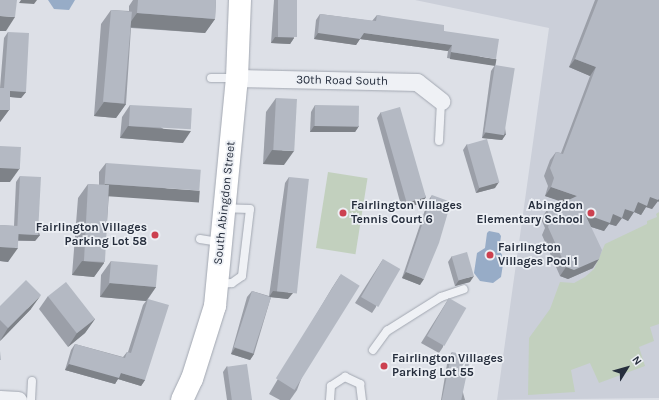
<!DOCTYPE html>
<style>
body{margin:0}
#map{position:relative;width:659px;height:400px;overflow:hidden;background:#dde0e7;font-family:Karla,sans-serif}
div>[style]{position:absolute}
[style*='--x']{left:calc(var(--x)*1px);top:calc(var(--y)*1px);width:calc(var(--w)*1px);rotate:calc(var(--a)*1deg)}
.built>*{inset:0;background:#cbcfd9}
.green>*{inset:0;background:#c2d0be;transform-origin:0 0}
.water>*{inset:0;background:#97acc7}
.roads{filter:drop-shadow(0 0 1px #a2a7b1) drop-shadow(0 0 1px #a2a7b1)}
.lane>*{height:8px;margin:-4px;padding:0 4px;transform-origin:4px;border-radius:4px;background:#eff1f5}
.street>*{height:17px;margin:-8.5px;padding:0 8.5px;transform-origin:8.5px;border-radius:8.5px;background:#eff1f5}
.secondary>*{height:22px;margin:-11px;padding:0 11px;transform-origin:11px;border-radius:11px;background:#fff}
.wall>*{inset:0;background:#9b9fa8}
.shaded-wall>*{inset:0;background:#7e8288;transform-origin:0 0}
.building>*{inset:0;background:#b4b9c3;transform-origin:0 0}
.dots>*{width:11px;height:11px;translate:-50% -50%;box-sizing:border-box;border:2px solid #eceff4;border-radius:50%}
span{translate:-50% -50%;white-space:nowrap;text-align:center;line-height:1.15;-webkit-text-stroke:3.5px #eceff4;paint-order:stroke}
.street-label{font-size:12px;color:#262e3d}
.poi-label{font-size:12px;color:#262e3d;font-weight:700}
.left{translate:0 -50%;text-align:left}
.right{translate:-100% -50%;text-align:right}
.north{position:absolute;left:607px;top:348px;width:40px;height:40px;-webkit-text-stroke:3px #eceff4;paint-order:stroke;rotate:53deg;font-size:11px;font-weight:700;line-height:16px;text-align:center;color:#262e3d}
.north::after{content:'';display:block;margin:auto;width:14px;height:18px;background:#262e3d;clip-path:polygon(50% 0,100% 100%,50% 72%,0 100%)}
</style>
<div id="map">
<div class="built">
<div style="clip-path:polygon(415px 0,659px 0,659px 398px,497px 400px,549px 28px)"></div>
</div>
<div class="green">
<div style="left:328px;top:172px;width:40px;height:77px;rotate:9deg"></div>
<div style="clip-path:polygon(659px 212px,659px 324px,650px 327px,654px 341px,639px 347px,645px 366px,599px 383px,590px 363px,571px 370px,575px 392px,528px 395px,529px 338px,550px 309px,560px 282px,574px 283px,585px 277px,594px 269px,605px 244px,647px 224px,647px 221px,657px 217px,656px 214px)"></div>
</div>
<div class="water">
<div style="clip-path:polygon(48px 0,75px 0,69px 10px,54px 9px)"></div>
<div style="clip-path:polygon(489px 231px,499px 233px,501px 236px,499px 250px,504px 258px,501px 277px,493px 283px,480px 281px,474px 273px,477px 253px,485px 248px,487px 233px)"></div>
</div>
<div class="roads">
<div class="lane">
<div style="--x:211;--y:78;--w:26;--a:0"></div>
<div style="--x:439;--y:141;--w:40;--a:-87.1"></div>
<div style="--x:200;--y:239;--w:20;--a:9"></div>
<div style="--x:218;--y:284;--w:14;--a:-4"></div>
<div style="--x:232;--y:283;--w:12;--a:-35"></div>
<div style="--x:242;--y:276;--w:67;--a:-83.2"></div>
<div style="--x:250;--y:209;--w:24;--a:-178"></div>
<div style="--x:373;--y:350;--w:24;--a:-54"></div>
<div style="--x:387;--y:331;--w:64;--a:-32.2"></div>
<div style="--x:441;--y:297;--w:24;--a:-19"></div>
<div style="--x:31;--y:400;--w:19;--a:-87"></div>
<div style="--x:330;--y:400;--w:14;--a:-86"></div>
<div style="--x:331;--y:386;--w:17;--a:-33"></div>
<div style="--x:345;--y:377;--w:17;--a:25"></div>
<div style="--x:360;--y:384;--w:16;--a:83"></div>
</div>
<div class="street">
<div style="--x:237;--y:78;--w:180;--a:1.3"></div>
<div style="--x:417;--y:82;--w:31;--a:38"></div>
<div style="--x:0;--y:399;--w:18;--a:3"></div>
</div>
<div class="secondary">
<div style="--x:182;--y:400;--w:23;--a:-65"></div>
<div style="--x:192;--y:379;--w:77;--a:-72.5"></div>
<div style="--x:215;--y:306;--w:229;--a:-84.5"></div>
<div style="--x:237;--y:78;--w:78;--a:-87.8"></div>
</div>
</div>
<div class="wall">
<div style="clip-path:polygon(133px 0,216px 0,215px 19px,205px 33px,131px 28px,126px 104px,116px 118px,94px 116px,101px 24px,111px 10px,129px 11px,129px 6px)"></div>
<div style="clip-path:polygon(274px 0,297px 0,294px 38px,290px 44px,271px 43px)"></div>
<div style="clip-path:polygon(595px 0,659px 0,659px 202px,658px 201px,652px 209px,646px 207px,641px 215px,634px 212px,628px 221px,622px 218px,616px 226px,609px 224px,604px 231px,591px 227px,593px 268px,568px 279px,560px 276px,542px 235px,545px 228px,541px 219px,547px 210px,564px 202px,545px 196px,548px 186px,544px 176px,550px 160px,556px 152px,561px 153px,590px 76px,569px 67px)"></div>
<div style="clip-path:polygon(320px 14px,372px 21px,377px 15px,444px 31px,492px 65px,447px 58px,448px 51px,360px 39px,356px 45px,314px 39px,316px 20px)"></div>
<div style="clip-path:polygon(8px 32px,26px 92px,21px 98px,10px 97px,9px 110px,0 122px,0 88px,4px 38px)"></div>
<div style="clip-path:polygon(495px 65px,506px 134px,502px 140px,482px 138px,491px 71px)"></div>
<div style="clip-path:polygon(276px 98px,284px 165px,263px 164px,266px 112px)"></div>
<div style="clip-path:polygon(130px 105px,183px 143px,120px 138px,122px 117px)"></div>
<div style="clip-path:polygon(315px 105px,359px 126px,355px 132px,310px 132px,311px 112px)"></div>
<div style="clip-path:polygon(381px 112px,426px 197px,422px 203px,402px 209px,377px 118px)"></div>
<div style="clip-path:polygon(467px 144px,495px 188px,476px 193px,463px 150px)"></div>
<div style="clip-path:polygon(106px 163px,193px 200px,109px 194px,104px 263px,94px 277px,72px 275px,78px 198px,88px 184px,99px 185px,99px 172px)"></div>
<div style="clip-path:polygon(20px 176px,40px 235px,35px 241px,18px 241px,8px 262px,0 261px,0 225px,14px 226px,16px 182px)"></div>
<div style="clip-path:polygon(289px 177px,288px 299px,271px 297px,254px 354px,250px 360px,231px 354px,247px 297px,252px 291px,269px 296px,285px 183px)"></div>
<div style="clip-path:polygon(432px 195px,420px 285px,402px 278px,428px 201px)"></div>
<div style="clip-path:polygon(452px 256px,470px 282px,455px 286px,448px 262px)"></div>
<div style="clip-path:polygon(383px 259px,376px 307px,372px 313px,355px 303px)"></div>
<div style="clip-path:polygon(111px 261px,156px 287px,148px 299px,145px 380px,141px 386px,118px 379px,115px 384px,65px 370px,71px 350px,75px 344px,123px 357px,127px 352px,128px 352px,143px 305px,146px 301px,100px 297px,101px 275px)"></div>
<div style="clip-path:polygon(341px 274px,297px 390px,290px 400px,280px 400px,269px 394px,332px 288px)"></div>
<div style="clip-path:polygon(48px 296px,95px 319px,85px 333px,68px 347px,39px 309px)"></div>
<div style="clip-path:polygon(449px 298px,443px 347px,439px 353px,421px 343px)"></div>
<div style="clip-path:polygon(0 306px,31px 309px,0 341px)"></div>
<div style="clip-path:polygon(452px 352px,465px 400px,441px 400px,448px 358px)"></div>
<div style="clip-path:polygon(227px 366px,252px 400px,227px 400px,223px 372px)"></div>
</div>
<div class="shaded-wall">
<div style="clip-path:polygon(21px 0,37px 0,34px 4px,19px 3px)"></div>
<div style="clip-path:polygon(137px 13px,215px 19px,205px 33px,127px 27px)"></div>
<div style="clip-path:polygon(0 16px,15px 17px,6px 31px,0 31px)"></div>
<div style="clip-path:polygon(318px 33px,364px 33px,452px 45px,448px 51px,360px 39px,356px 45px,314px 39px)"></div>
<div style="clip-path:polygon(275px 37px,294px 38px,290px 44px,271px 43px)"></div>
<div style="left:451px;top:52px;width:46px;height:7px;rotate:9deg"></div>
<div style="clip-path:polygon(575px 59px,596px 67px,590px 76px,569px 67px)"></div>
<div style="clip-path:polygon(4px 90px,26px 92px,21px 98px,0 96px)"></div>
<div style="clip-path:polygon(104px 102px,126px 104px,116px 118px,94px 116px)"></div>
<div style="clip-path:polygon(0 110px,9px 110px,0 122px)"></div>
<div style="clip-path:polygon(128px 126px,191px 131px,183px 143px,120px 138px)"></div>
<div style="clip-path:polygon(314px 126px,359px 126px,355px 132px,310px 132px)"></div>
<div style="clip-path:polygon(486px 132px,506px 134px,502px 140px,482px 138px)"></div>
<div style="clip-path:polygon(272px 150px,294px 151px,284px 165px,263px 164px)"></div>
<div style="clip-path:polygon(0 168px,20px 168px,10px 182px,0 182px)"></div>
<div style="clip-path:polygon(499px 182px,495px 188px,476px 193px,480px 187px)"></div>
<div style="left:105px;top:184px;width:95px;height:12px;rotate:4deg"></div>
<div style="clip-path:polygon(551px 187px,577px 196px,571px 205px,545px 196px)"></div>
<div style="clip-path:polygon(659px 196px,659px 202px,658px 201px,652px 209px,646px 207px,641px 215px,632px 211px,638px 202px,650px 197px)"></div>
<div style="clip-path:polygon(426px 197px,422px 203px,402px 209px,406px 203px)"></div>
<div style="clip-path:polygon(625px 209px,634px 212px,628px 221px,622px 218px,616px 226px,609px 224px,604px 231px,579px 223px,585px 214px,613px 214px)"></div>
<div style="clip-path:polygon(18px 234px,40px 235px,35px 241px,14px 240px)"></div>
<div style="clip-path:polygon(0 247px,18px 248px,8px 262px,0 261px)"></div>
<div style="clip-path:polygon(599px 259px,593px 268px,568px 279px,560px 276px,566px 267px)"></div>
<div style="clip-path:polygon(82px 261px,104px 263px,94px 277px,72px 275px)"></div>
<div style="clip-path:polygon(406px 272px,424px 279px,420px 285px,402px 278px)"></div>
<div style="clip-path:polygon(474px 276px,470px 282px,455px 286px,459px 280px)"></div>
<div style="clip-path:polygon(110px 283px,156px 287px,146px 301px,100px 297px)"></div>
<div style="clip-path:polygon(273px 291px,293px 293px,288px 299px,269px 297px)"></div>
<div style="clip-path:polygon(41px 295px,31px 309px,0 341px,8px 328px)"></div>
<div style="clip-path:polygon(95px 319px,85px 333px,68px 347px,77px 333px)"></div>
<div style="clip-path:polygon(235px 348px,254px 354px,250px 360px,231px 354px)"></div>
<div style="clip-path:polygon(69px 364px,121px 373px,145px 380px,141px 386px,118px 379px,115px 384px,65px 370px)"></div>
</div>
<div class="building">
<div style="clip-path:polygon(0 0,17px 0,15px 17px,0 16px)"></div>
<div style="clip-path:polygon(138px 0,216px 0,215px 19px,137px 13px)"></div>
<div style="left:278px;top:0;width:19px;height:37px"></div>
<div style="clip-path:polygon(598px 0,659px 0,659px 199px,658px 200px,650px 197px,647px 206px,638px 202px,634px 212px,625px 209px,622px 218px,613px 214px,610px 223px,585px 214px,602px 250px,599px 259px,574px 270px,566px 267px,548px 227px,551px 219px,547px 210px,577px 196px,551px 187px,554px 178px,550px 168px,556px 152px,563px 154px,596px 67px,575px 59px)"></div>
<div style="left:111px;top:10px;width:21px;height:92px;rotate:5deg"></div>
<div style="clip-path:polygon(320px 14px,376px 21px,377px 15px,444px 25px,444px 31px,499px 39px,496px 59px,451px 52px,452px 45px,364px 33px,360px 39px,318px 33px)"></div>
<div style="clip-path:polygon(8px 32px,29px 33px,26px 92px,10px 91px,10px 88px,4px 88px)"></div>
<div style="left:495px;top:65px;width:20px;height:68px;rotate:9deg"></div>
<div style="left:0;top:88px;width:10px;height:22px"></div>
<div style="left:276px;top:98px;width:21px;height:52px;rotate:3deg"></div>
<div style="left:130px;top:105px;width:62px;height:21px;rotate:3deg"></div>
<div style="left:315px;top:105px;width:44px;height:21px;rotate:1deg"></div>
<div style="left:400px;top:107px;width:94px;height:20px;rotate:74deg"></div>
<div style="left:487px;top:139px;width:45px;height:21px;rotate:74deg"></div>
<div style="left:0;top:146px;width:21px;height:22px;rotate:3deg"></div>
<div style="left:106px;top:163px;width:95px;height:21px;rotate:4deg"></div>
<div style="left:20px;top:176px;width:21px;height:58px;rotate:3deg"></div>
<div style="left:289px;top:177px;width:20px;height:115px;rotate:6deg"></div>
<div style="left:88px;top:184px;width:21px;height:77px;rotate:3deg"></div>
<div style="clip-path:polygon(432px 195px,451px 202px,439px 243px,424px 279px,406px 272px)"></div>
<div style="left:0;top:225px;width:19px;height:22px;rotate:3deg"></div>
<div style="left:467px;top:252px;width:25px;height:16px;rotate:74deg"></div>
<div style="left:383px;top:259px;width:20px;height:44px;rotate:30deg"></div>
<div style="left:111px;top:261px;width:47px;height:22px;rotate:5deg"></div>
<div style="left:341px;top:274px;width:22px;height:123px;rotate:32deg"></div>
<div style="clip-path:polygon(26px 280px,41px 295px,8px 328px,0 320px,0 306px)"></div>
<div style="left:66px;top:282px;width:47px;height:23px;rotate:52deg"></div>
<div style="left:252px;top:291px;width:20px;height:59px;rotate:18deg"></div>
<div style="left:449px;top:298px;width:20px;height:44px;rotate:30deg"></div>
<div style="clip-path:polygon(148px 299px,169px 305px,145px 380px,121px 373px,119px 378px,69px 364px,75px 344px,125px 358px,127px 352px,131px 353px)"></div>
<div style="clip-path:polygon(0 351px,1px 360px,0 360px)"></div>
<div style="left:452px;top:352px;width:19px;height:49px;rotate:12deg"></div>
<div style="left:247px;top:364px;width:36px;height:20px;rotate:82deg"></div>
</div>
<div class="dots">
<div style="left:343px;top:213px;background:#cc4150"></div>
<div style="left:591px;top:213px;background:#cc4150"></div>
<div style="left:155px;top:235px;background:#cc4150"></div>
<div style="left:490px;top:255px;background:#cc4150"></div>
<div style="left:384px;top:366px;background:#cc4150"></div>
</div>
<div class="street-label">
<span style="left:342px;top:81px;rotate:1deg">30th Road South</span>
<span style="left:225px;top:203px;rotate:-84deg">South Abingdon Street</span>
</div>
<div class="poi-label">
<span class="left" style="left:351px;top:213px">Fairlington Villages<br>Tennis Court 6</span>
<span class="right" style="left:583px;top:213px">Abingdon<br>Elementary School</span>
<span class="right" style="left:147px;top:235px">Fairlington Villages<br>Parking Lot 58</span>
<span class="left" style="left:498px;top:255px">Fairlington<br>Villages Pool 1</span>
<span class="left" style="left:392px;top:366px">Fairlington Villages<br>Parking Lot 55</span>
</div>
<div class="north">N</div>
</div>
